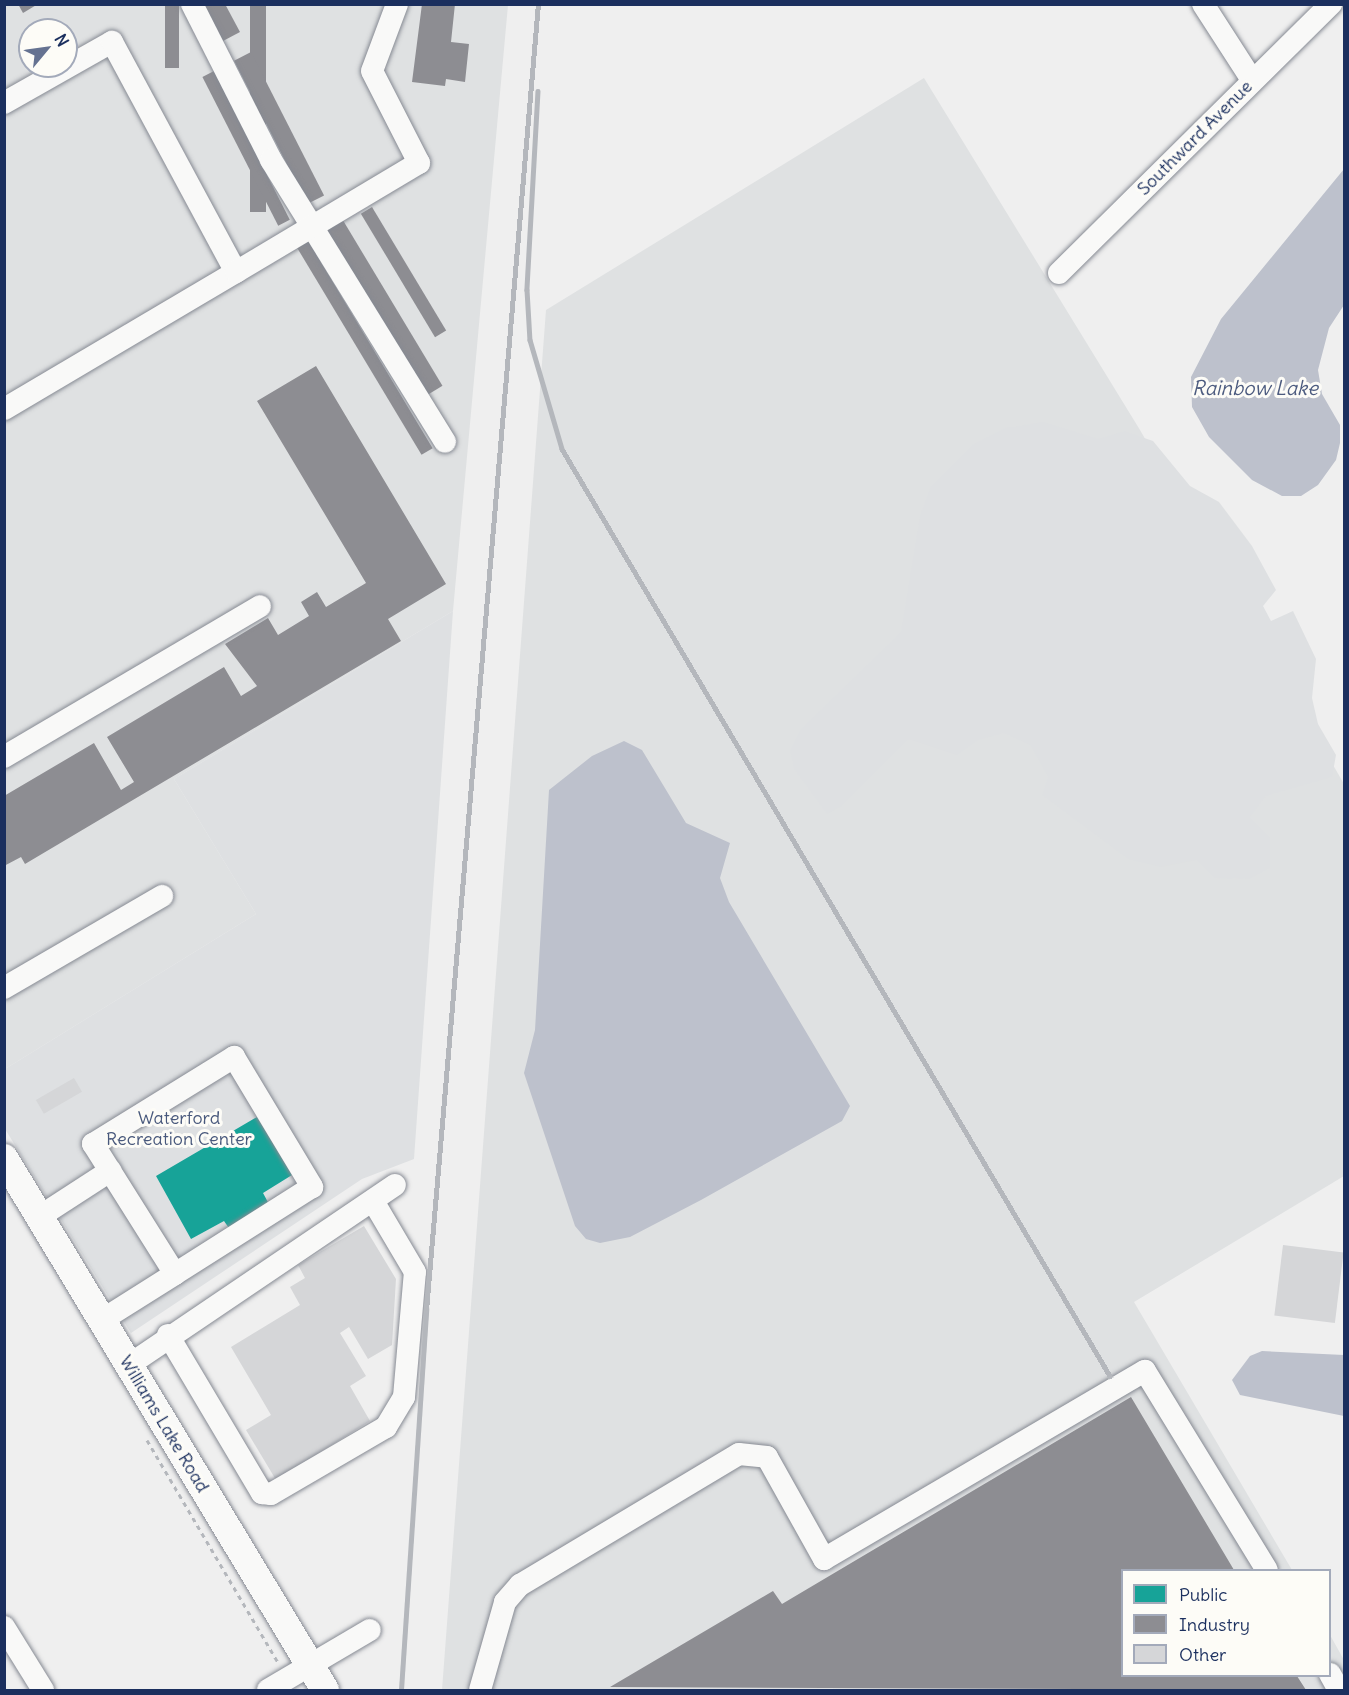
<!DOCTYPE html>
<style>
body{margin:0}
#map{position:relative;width:1349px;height:1695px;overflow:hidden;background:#efefef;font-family:Delius,sans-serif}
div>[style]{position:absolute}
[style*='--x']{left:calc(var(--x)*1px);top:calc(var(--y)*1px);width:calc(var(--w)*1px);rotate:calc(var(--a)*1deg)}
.built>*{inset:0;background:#dfe1e2}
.green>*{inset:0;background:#dee0e2}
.water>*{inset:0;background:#bdc1cc}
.public>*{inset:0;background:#17a398}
.industry>*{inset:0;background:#8d8d92;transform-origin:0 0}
.building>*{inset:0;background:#d5d6d8;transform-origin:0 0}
.path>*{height:3px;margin-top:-1.5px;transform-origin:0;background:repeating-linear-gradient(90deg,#b4b7bc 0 4.5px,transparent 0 9px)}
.roads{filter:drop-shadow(0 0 2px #868a93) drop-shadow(0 0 2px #868a93)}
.minor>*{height:22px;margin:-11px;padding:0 11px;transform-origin:11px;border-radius:11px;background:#f9f9f8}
.major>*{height:28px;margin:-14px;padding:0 14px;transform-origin:14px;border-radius:14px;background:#f9f9f8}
.rail>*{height:4.5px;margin:-2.25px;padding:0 2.25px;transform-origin:2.25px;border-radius:2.25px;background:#b4b7bc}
span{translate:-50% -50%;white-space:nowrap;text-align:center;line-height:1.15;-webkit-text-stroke:6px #fdfcf7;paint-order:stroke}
.street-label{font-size:18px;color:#1b2f5e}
.park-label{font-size:18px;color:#48587c}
.water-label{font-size:20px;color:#4c5b7f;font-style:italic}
.frame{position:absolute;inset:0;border:6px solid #1b2f5e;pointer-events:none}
.legend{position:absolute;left:1121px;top:1569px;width:210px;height:108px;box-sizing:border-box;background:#fdfcf7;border:2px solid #a3aaba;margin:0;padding:8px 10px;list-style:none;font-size:18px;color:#1b2f5e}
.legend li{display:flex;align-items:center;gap:12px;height:30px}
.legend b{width:30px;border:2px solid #a3aaba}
.north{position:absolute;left:18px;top:18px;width:60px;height:60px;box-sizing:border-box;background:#fdfcf7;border:2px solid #a3aaba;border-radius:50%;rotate:61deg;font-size:16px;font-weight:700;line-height:24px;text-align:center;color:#1b2f5e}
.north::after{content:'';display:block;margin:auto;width:21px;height:27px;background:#657291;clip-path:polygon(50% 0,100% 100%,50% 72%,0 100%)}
</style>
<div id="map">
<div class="built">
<div style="clip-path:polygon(evenodd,5px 5px,508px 5px,453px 611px,174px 779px,256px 914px,5px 1069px,5px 5px,30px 30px,66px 30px,66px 66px,30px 66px,30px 30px)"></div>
<div style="clip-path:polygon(924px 78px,1140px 430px,1344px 784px,1344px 1176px,1134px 1302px,1292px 1570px,1122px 1570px,1122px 1676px,1330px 1676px,1330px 1635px,1344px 1660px,1344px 1690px,442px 1690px,546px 310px)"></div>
</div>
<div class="green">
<div style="clip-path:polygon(1043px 422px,1099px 439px,1124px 431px,1153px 441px,1190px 486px,1219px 502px,1252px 546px,1276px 590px,1263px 606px,1271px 621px,1293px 611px,1316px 659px,1312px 698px,1318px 724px,1336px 755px,1332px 777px,1266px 796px,1250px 817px,1270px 837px,1270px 868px,1249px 879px,1214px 878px,1196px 860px,1161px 867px,1128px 859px,1042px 795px,1048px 777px,1030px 745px,1004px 733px,978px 740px,957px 755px,909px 739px,842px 806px,827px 814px,794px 769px,790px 750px,800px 730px,901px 632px,920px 516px,931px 486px,972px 445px,1005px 428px)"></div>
<div style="clip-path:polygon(453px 611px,414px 1159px,362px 1179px,131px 1333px,5px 1129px,5px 1069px,256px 914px,174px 779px)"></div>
</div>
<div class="water">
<div style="clip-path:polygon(1344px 169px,1344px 305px,1329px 328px,1318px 370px,1322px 394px,1340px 425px,1340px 443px,1336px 460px,1318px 485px,1301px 496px,1282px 496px,1252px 480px,1209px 437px,1192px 407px,1191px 377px,1221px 319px)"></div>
<div style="clip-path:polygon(624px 741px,642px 750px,686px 823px,730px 843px,720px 878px,729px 902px,850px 1106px,842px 1121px,701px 1200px,630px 1237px,600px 1243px,586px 1239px,575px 1226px,524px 1073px,535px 1030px,549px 790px,592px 756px)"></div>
<div style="clip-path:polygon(1262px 1351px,1344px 1355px,1344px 1416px,1240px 1395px,1232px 1380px,1250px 1356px)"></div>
</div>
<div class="public">
<div style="clip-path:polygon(257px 1117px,292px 1175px,263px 1193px,270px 1206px,231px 1231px,224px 1221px,191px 1239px,156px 1176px)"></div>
</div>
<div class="industry">
<div style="clip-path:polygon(18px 4px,38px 4px,23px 13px)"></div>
<div style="left:165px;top:4px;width:14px;height:64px"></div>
<div style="clip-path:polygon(204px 4px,225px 4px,240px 32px,223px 41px)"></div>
<div style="left:250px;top:4px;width:16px;height:208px"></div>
<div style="clip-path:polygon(422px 4px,455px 4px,451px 42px,469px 44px,465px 82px,446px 79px,445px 86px,412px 82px)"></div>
<div style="left:251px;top:52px;width:161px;height:19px;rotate:63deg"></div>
<div style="left:214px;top:71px;width:167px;height:13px;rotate:63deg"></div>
<div style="left:372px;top:207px;width:144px;height:13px;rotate:59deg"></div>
<div style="left:341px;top:217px;width:197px;height:19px;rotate:59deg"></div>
<div style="left:307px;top:239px;width:244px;height:13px;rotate:59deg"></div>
<div style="clip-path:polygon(316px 366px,446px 584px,388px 619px,401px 641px,25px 864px,21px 857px,4px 866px,4px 796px,94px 743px,121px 790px,134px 782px,107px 737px,224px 667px,241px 696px,257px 686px,225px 644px,268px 618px,278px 635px,309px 616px,301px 602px,317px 592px,326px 607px,366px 583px,257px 401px)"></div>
<div style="clip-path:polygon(1131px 1397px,1234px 1570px,1122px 1570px,1122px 1676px,1297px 1676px,1306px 1690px,610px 1687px,773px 1591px,782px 1604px)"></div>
</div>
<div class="building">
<div style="left:74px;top:1078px;width:16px;height:44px;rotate:60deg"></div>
<div style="clip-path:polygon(364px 1226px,396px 1279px,392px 1345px,368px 1359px,349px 1327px,340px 1333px,366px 1376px,350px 1386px,370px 1421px,276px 1480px,246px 1430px,271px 1415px,231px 1347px,300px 1305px,290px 1287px,305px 1278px,298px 1265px)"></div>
<div style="left:1283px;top:1245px;width:61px;height:71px;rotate:7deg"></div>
</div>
<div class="path">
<div style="--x:147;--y:1440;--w:260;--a:59.5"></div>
</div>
<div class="roads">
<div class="minor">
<div style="--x:192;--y:4;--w:175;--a:63.1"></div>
<div style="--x:271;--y:160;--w:331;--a:58.3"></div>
<div style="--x:1203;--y:4;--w:90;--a:57.2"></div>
<div style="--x:4;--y:103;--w:124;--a:-29.5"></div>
<div style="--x:112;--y:42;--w:261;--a:61.7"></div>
<div style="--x:236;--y:272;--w:269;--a:149.4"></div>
<div style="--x:236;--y:272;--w:213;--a:-30.8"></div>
<div style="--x:419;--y:163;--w:103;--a:-117.1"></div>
<div style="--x:372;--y:71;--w:72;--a:-69.5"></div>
<div style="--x:1059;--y:273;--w:383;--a:-44.7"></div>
<div style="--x:4;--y:757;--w:297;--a:-30.5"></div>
<div style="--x:4;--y:988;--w:183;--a:-30.2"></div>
<div style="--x:39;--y:1217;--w:85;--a:-32.9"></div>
<div style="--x:102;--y:1320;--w:86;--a:-32.2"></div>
<div style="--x:175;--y:1274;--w:154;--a:-122.2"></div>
<div style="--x:93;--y:1144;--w:166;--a:-31.7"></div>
<div style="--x:234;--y:1057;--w:152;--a:59"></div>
<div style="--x:312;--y:1187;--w:162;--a:147.6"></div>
<div style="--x:168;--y:1335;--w:184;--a:59.3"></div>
<div style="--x:262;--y:1493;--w:9;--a:6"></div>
<div style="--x:271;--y:1494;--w:133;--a:-30.2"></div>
<div style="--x:386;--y:1427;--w:35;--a:-59"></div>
<div style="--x:404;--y:1397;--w:125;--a:-85"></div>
<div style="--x:415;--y:1272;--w:82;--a:-120.6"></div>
<div style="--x:129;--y:1365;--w:321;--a:-34.1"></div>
<div style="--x:4;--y:1627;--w:74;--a:58.2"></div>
<div style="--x:1330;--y:1674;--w:18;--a:61"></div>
<div style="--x:268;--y:1690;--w:118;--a:-30.5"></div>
<div style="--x:480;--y:1690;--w:91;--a:-74.1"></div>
<div style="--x:505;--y:1602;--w:23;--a:-49"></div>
<div style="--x:520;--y:1585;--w:255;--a:-30.9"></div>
<div style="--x:739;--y:1454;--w:28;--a:6"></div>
<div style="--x:767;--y:1457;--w:117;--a:60.8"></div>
<div style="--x:824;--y:1559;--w:372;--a:-30.4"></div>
<div style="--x:1145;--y:1371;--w:233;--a:58.5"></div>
</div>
<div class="major">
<div style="--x:4;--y:1158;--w:621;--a:58.89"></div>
</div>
</div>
<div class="rail">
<div style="--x:538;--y:91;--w:199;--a:93.2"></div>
<div style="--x:527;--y:290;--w:50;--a:86.6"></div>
<div style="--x:530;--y:340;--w:114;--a:73.6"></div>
<div style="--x:562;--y:449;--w:1077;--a:59.41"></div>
<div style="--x:401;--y:1690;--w:381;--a:-86.2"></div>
<div style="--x:426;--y:1310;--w:1311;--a:-85.1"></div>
</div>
<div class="street-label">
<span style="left:1195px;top:138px;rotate:-45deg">Southward Avenue</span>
<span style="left:164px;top:1424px;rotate:59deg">Williams Lake Road</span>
</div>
<div class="park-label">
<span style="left:179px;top:1129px">Waterford<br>Recreation Center</span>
</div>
<div class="water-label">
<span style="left:1255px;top:387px">Rainbow Lake</span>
</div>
<div class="frame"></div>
<ul class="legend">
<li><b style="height:16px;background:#17a398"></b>Public</li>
<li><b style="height:16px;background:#8d8d92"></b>Industry</li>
<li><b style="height:16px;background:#d5d6d8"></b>Other</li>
</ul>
<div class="north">N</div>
</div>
